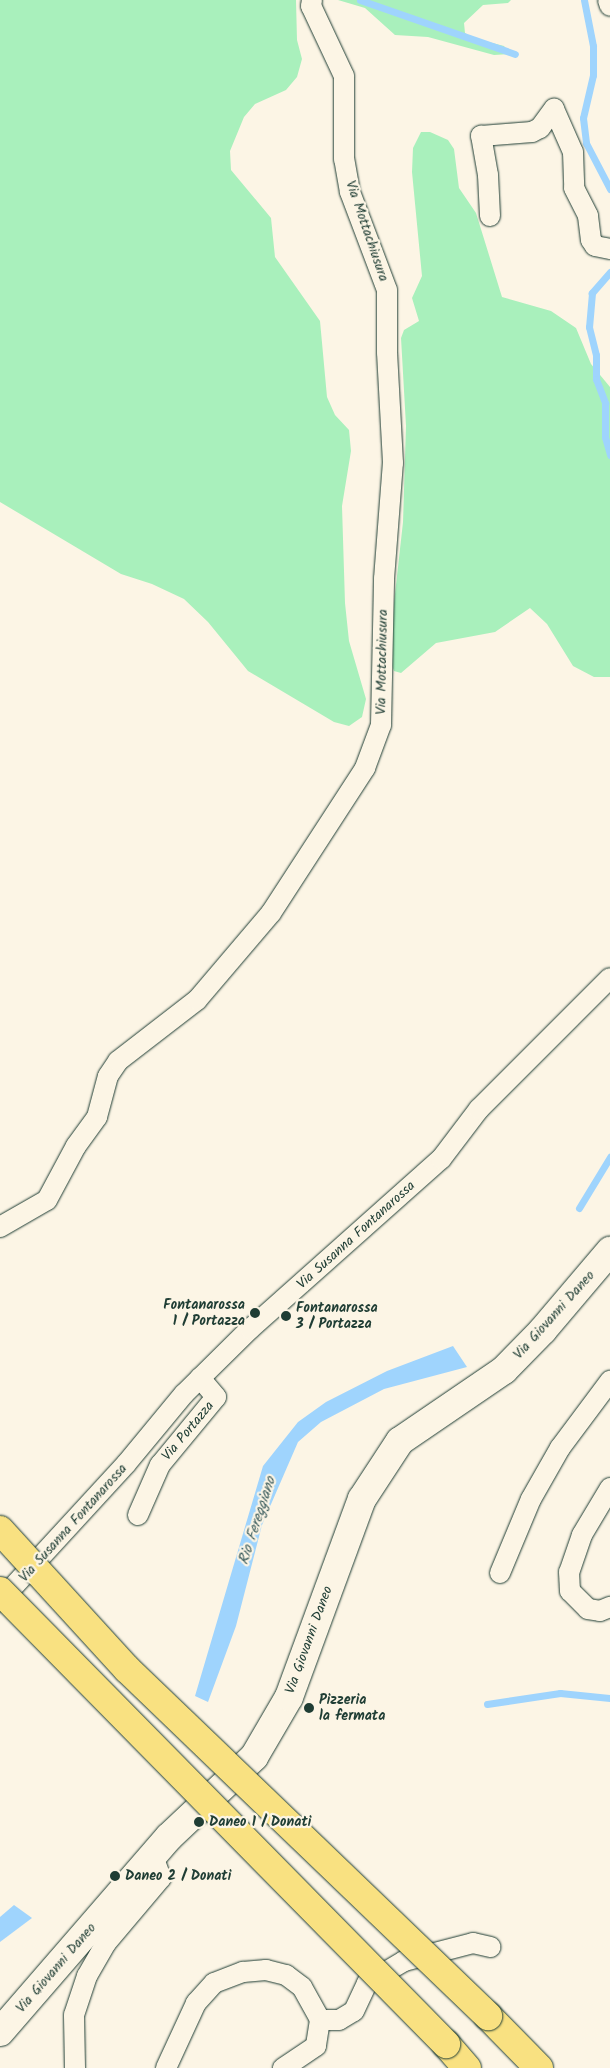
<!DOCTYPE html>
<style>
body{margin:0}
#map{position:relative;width:610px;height:2068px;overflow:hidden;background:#fcf5e5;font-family:Kalam,sans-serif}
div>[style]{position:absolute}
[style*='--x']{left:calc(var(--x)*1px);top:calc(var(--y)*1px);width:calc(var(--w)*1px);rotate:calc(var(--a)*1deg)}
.green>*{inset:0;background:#a9f0bc}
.water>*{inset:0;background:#9fd4fd}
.stream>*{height:7px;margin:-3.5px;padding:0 3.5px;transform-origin:3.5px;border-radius:3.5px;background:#9fd4fd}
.roads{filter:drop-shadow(0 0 1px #1f3d34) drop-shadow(0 0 1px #1f3d34)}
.street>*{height:20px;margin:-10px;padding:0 10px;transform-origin:10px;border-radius:10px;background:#fcf5e5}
.secondary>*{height:28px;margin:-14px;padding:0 14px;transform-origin:14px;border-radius:14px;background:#fcf5e5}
.highway>*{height:28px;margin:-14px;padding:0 14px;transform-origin:14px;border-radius:14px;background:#f9e181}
.bridges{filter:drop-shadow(0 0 1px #1f3d34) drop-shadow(0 0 1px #1f3d34)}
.highway-bridge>*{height:28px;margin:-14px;padding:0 14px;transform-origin:14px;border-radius:14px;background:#f9e181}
.dots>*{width:14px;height:14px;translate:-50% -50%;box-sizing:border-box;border:2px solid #fcf5e5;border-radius:50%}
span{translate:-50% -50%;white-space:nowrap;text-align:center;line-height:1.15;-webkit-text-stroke:4.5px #fcf5e5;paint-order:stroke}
.street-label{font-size:14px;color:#1f3d34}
.poi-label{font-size:14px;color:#1f3d34;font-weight:700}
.right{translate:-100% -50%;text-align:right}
.left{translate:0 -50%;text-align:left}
.water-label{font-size:15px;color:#395b5c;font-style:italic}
</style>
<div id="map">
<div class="green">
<div style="clip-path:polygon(0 0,296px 0,297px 40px,302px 59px,297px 77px,286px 90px,255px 104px,244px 117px,230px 151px,231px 170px,271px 218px,275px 257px,320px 321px,327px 397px,335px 415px,349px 430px,351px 451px,342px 506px,345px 603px,349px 641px,366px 699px,362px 717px,349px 726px,334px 722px,248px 671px,208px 622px,184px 599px,152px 584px,121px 574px,0 502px)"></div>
<div style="clip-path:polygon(338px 0,511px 0,508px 3px,483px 5px,464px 23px,465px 33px,473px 38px,504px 46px,510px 54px,494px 55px,428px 37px,395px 35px,365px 8px)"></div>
<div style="clip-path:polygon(421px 132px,430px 132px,448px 140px,454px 149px,459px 188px,476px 213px,502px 297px,551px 311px,576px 328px,591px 364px,610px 387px,610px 677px,594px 677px,573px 666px,547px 624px,530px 608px,495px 632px,436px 643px,401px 673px,394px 671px,391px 663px,391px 630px,403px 522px,406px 426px,401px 338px,404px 330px,419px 321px,412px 298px,422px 276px,412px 172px,413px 148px)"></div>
</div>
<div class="water">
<div style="clip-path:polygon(453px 1346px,467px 1367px,384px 1389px,321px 1422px,298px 1442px,262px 1525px,236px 1626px,208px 1702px,195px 1696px,263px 1466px,298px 1422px,326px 1402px,387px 1371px)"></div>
<div style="clip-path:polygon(14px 1905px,32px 1918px,0 1942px,0 1917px)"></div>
</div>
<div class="stream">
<div style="--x:360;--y:0;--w:164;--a:19.2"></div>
<div style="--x:584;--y:0;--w:47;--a:78.9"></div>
<div style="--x:593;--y:46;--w:29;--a:90"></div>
<div style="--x:593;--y:75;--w:44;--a:103.1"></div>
<div style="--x:583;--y:118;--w:25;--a:83"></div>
<div style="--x:586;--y:143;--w:52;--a:62.4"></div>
<div style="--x:610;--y:272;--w:28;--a:131"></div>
<div style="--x:592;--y:293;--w:34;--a:95"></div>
<div style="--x:589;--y:327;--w:29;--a:76"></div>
<div style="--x:596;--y:355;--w:24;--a:90"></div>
<div style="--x:596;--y:379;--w:26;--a:69"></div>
<div style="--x:605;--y:403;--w:34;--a:90"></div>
<div style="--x:605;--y:437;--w:19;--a:74"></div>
<div style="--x:579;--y:1208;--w:60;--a:-58.7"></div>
<div style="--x:487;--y:1704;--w:74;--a:-8.6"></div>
<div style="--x:560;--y:1693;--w:50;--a:5.7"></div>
</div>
<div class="roads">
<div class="street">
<div style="--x:608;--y:0;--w:6;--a:72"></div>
<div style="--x:490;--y:216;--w:41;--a:-92.8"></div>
<div style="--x:488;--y:175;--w:40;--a:-100"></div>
<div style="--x:481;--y:136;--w:51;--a:-4.5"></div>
<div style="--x:532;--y:132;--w:9;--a:-27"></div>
<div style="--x:540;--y:128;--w:24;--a:-54"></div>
<div style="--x:554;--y:109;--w:47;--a:66.2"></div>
<div style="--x:573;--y:152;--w:36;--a:88"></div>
<div style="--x:574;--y:188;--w:31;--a:63"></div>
<div style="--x:588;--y:216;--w:24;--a:83"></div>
<div style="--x:591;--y:240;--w:7;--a:56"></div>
<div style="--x:595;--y:246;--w:15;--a:11"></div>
<div style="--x:0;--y:1227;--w:54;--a:-29.9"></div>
<div style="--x:47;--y:1200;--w:61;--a:-61.8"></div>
<div style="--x:76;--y:1146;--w:36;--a:-54"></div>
<div style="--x:97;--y:1117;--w:42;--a:-75"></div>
<div style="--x:108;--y:1076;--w:18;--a:-56"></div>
<div style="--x:118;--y:1061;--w:100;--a:-37.7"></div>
<div style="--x:197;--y:1000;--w:114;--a:-49.6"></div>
<div style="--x:271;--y:913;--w:173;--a:-57"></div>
<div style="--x:365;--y:768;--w:46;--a:-69.6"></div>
<div style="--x:381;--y:725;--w:146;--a:-88.8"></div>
<div style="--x:384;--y:579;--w:116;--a:-85.6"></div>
<div style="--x:393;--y:463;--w:111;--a:-93.1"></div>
<div style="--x:387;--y:352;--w:62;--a:-90"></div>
<div style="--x:387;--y:290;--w:105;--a:-110.7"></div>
<div style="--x:350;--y:192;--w:34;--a:-100"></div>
<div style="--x:344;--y:159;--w:83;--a:-90"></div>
<div style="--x:344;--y:76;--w:77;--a:-115.2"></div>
<div style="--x:311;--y:6;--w:6;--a:-81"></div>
<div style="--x:610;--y:1488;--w:55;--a:120.8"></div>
<div style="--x:582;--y:1535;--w:39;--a:109"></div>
<div style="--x:569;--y:1572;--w:19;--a:87"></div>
<div style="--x:570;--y:1591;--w:25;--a:45"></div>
<div style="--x:588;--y:1609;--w:12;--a:9"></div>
<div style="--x:600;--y:1611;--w:11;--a:-22"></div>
<div style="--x:138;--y:1515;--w:55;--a:-66.3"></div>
<div style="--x:160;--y:1465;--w:88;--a:-50.5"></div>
<div style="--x:216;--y:1397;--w:25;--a:-130"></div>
<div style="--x:500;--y:1573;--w:80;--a:-67.3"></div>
<div style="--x:531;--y:1499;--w:59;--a:-60.4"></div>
<div style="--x:560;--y:1448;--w:84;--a:-53.3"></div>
<div style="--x:0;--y:1601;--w:186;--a:-47.4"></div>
<div style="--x:126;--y:1464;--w:91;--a:-50.4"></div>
<div style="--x:184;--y:1394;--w:93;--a:-44.6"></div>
<div style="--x:250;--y:1329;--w:256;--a:-41.7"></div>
<div style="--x:441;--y:1159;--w:63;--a:-52.8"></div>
<div style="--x:479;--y:1109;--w:185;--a:-45"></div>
<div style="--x:320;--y:2020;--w:19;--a:0"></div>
<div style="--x:339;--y:2020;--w:17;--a:-31"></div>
<div style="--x:354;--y:2011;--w:31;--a:-65"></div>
<div style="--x:367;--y:1983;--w:43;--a:-30.7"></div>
<div style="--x:404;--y:1961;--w:71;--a:-14.6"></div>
<div style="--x:473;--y:1943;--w:18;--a:13"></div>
<div style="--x:75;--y:2068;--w:53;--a:-91.1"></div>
<div style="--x:74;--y:2015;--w:41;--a:-71.6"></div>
<div style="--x:87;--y:1976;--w:38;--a:-60"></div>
<div style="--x:106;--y:1943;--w:85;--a:-49.8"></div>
<div style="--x:161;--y:1878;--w:23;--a:-110"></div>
<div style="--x:166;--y:2068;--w:72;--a:-65.2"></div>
<div style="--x:196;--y:2003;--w:27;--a:-48"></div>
<div style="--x:214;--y:1983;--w:31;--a:-21"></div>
<div style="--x:243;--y:1972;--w:23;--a:-5"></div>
<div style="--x:266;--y:1970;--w:21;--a:14"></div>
<div style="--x:286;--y:1975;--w:20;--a:37"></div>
<div style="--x:302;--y:1987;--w:38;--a:61"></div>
<div style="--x:320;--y:2020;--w:26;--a:99"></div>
<div style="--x:316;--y:2046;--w:40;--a:146"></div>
</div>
<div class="secondary">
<div style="--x:0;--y:2032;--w:258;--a:-49.1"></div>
<div style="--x:169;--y:1837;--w:117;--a:-43.3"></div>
<div style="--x:254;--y:1757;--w:69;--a:-59.7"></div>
<div style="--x:289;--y:1697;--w:211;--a:-69.8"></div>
<div style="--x:362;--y:1499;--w:69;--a:-56.8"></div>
<div style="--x:400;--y:1441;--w:126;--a:-34.3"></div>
<div style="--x:504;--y:1370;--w:56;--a:-45.7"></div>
<div style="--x:543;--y:1330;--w:104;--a:-49.7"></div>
</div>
<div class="highway">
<div style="--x:488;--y:2016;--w:73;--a:45.6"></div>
<div style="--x:446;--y:2044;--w:32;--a:49"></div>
</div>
</div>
<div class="bridges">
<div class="highway-bridge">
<div style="--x:0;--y:1530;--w:188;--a:47.6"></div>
<div style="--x:127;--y:1669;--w:501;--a:43.87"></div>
<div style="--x:0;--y:1591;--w:636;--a:45.45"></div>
</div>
</div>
<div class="dots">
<div style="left:255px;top:1313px;background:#1f3d34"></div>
<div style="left:286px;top:1316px;background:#1f3d34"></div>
<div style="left:309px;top:1708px;background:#1f3d34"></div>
<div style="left:199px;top:1822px;background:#1f3d34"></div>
<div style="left:115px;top:1876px;background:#1f3d34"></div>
</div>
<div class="street-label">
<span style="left:367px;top:231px;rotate:71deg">Via Mottachiusura</span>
<span style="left:382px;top:662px;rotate:-89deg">Via Mottachiusura</span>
<span style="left:356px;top:1235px;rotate:-42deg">Via Susanna Fontanarossa</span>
<span style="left:554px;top:1315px;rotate:-48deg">Via Giovanni Daneo</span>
<span style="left:188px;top:1431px;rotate:-50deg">Via Portazza</span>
<span style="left:73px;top:1523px;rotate:-48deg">Via Susanna Fontanarossa</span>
<span style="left:309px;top:1640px;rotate:-70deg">Via Giovanni Daneo</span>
<span style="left:56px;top:1968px;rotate:-49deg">Via Giovanni Daneo</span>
</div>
<div class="poi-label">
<span class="right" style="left:245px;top:1313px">Fontanarossa<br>1 / Portazza</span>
<span class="left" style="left:296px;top:1316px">Fontanarossa<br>3 / Portazza</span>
<span class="left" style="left:319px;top:1708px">Pizzeria<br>la fermata</span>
<span class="left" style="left:209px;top:1822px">Daneo 1 / Donati</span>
<span class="left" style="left:125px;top:1876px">Daneo 2 / Donati</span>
</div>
<div class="water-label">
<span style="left:258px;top:1521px;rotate:-72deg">Rio Fereggiano</span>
</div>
</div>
